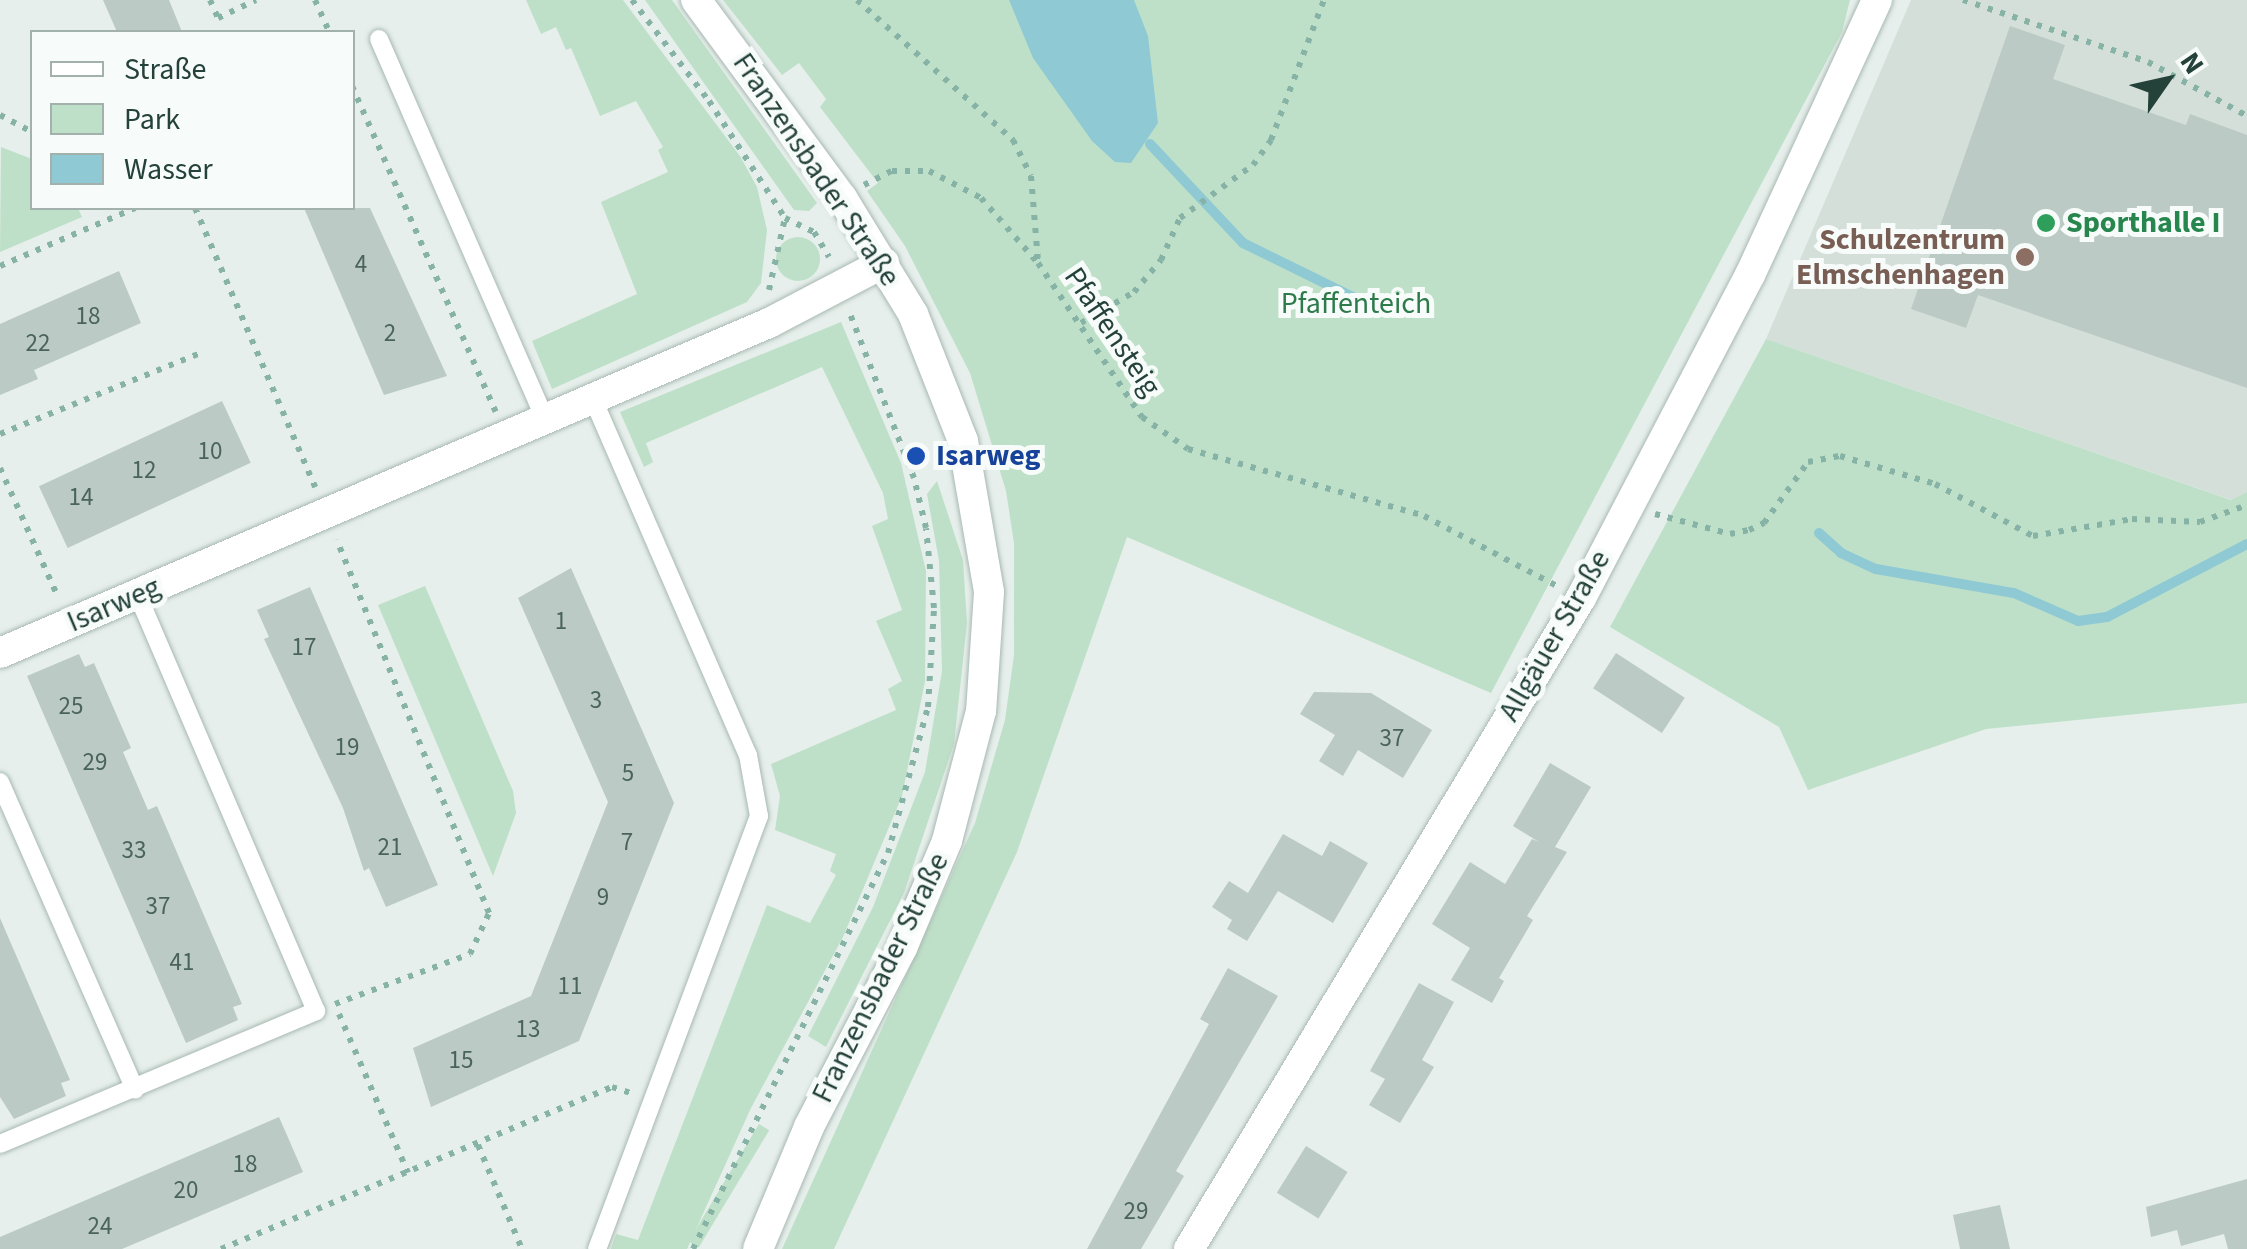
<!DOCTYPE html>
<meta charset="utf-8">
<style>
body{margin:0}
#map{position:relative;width:2247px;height:1249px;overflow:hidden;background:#e6efeb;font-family:"Source Sans 3",sans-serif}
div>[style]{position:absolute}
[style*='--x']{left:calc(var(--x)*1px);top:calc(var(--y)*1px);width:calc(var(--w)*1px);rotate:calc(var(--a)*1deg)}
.built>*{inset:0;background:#d4dfda}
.green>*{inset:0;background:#bfe0c8;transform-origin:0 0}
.round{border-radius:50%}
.water>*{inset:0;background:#8ec9d4}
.stream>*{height:10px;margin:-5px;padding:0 5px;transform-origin:5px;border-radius:5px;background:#8ec9d4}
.building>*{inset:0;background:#bbcac4;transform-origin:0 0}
.path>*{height:6px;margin-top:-3px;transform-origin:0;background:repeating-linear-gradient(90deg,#86b3a5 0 5px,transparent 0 13px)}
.roads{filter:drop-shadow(0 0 2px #a8b8b2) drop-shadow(0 0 2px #a8b8b2)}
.service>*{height:18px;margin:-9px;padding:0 9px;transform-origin:9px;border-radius:9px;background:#fff}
.minor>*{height:30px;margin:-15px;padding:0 15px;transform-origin:15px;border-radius:15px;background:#fff}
.dots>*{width:28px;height:28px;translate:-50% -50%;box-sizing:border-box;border:5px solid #f7fbf9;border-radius:50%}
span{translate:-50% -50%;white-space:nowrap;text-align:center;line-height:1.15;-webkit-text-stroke:10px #f7fbf9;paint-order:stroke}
.number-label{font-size:25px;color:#4a645c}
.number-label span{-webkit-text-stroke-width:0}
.street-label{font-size:30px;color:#24423a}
.leisure-label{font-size:30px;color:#27864d;font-weight:700}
.left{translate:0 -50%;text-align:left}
.education-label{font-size:30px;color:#785e54;font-weight:700}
.right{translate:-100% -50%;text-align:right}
.park-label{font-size:30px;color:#2d7a4b}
.transit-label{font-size:30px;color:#164399;font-weight:700}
.legend{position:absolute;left:30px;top:30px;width:325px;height:180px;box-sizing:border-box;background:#f7fbf9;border:2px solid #a3b1ad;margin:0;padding:12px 18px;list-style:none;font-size:30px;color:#24423a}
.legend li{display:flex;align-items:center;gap:20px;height:50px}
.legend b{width:50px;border:2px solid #a3b1ad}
.north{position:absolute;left:2117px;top:30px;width:100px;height:100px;-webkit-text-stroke:8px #f7fbf9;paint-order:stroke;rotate:56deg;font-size:28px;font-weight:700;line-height:40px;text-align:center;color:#24423a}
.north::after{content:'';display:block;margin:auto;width:35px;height:45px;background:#24423a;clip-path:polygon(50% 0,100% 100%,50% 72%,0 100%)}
</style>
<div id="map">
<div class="built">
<div style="clip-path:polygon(1911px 0,2247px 0,2247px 492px,2232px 500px,1766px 339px)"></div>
</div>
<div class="green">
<div style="clip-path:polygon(526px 0,623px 0,740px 156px,757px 187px,767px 230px,761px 283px,747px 302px,552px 389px,532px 341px,637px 294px,601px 202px,668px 172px,658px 150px,663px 147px,636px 101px,600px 116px,571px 48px,566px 50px,556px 27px,541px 34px)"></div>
<div style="clip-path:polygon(645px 0,672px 0,817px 203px,809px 211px,794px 210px)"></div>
<div style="clip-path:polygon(723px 0,1850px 0,1842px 32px,1491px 693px,1127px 537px,1017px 852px,834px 1249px,782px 1249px,975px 823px,1005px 720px,1014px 655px,1014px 543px,1006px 491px,970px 373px,905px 246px,867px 191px,878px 183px,820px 107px,826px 99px,799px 63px,782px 75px)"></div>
<div style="clip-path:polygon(1px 147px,32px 159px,32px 208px,78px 208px,82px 217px,0 252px)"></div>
<div class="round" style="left:776px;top:237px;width:44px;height:44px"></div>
<div style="clip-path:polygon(841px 322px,901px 463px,926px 571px,925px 681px,902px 796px,843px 937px,751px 1108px,687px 1249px,611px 1249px,616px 1234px,638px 1240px,767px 905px,810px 923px,836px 875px,830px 871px,836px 854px,775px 830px,780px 796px,771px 764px,896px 710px,888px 689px,902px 681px,876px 621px,902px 610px,872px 526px,888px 519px,883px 493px,822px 367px,646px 443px,653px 462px,644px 467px,620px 412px)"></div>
<div style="clip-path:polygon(1766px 339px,2231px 500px,2247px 492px,2247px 703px,1986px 729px,1808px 790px,1779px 727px,1610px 627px)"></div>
<div style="clip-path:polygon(937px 481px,963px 560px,967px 623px,954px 744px,904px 893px,826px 1047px,808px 1036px,873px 907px,925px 772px,942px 671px,939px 561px,927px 494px)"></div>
<div style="clip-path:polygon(425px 586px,513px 791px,516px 813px,493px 876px,378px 605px)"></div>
<div style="left:759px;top:1124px;width:12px;height:137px;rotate:31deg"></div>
</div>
<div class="water">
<div style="clip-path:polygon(1009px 0,1134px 0,1148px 36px,1158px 123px,1131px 163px,1115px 162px,1092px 141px,1033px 58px)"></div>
</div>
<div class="stream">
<div style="--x:1150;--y:144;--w:136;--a:46.8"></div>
<div style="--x:1243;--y:243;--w:145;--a:26.2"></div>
<div style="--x:1819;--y:533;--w:30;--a:42"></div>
<div style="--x:1841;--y:553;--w:38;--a:25"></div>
<div style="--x:1876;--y:569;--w:140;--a:9.9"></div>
<div style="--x:2014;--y:593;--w:70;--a:23.6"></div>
<div style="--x:2078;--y:621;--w:29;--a:-8"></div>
<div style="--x:2107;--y:617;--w:158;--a:-27.5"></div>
</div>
<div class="building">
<div style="clip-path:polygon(103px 0,169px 0,182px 32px,117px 32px)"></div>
<div style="clip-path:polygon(2010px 26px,2065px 45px,2053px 79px,2186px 125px,2190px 114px,2247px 135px,2247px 388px,1978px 295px,1966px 328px,1911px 309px)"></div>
<div style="clip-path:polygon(304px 208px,370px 208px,447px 376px,384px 395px)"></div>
<div style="clip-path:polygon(119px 271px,141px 323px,34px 370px,38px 379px,0 395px,0 324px)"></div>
<div style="left:222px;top:401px;width:68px;height:202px;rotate:65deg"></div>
<div style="clip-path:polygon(571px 568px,674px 803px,579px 1041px,431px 1107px,413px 1048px,531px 996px,608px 802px,518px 598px)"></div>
<div style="clip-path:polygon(310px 587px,438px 885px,386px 907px,369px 868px,364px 871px,343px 808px,264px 639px,269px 637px,257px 610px)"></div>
<div style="left:1616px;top:653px;width:82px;height:42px;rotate:33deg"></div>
<div style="clip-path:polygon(79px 654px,85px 667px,94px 663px,131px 748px,123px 752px,148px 810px,157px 806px,242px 1004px,233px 1007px,238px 1020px,186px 1043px,27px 676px)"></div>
<div style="clip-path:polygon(1314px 692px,1371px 693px,1432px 730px,1403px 778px,1358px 750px,1343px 776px,1319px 761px,1335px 735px,1300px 714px)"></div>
<div style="clip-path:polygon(1550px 763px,1591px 787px,1555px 847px,1567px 852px,1527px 916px,1533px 920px,1499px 978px,1504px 981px,1492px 1003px,1451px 980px,1470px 948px,1432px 924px,1470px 862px,1505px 884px,1532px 839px,1539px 842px,1513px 826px)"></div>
<div style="clip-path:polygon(1283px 834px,1322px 856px,1330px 841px,1368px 863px,1333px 923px,1278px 891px,1247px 941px,1227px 929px,1232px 920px,1212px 907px,1229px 881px,1248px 893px)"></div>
<div style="clip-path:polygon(0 918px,70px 1080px,61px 1083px,66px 1096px,14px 1119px,0 1097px)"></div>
<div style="clip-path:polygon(1228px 968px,1278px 996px,1176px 1171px,1184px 1176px,1141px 1249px,1087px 1249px,1209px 1024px,1200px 1019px)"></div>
<div style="clip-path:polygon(1419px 983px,1454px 1002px,1422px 1060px,1434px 1067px,1400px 1123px,1369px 1105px,1385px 1079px,1370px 1071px)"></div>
<div style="clip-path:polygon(279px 1117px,303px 1172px,122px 1249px,0 1249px,0 1237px)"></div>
<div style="left:1306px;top:1146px;width:49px;height:55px;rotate:32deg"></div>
<div style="clip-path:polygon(2247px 1179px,2247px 1249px,2228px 1249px,2224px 1234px,2181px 1246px,2177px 1230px,2151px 1237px,2146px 1207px)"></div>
<div style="clip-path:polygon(2000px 1205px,2010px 1249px,1960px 1249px,1953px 1215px)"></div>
</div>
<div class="path">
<div style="--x:210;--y:0;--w:20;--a:66"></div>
<div style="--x:218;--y:18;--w:42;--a:-25.3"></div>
<div style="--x:315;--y:0;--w:35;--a:66"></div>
<div style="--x:632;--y:0;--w:127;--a:52.7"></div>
<div style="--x:709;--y:101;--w:140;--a:57"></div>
<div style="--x:785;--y:218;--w:32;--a:26"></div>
<div style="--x:814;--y:232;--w:29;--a:59"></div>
<div style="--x:857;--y:0;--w:210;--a:41.9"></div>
<div style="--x:1013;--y:140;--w:40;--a:63.4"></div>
<div style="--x:1031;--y:176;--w:86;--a:85.3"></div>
<div style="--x:1963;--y:0;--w:195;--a:18.5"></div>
<div style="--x:2148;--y:62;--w:113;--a:28.6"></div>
<div style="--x:352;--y:86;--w:356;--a:66.2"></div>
<div style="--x:0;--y:115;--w:36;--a:28"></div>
<div style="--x:864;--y:185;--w:31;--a:-27"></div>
<div style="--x:892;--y:171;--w:37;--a:0"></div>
<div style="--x:929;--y:171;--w:59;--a:27.4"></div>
<div style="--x:981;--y:198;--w:86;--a:48.8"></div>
<div style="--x:1038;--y:263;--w:186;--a:56"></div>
<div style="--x:1142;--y:417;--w:56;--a:34.8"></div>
<div style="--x:1188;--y:449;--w:245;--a:15.8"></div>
<div style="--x:1424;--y:516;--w:150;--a:27.8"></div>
<div style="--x:195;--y:208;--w:304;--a:66.7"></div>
<div style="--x:0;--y:266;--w:147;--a:-23.2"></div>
<div style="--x:769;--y:290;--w:74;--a:-77.5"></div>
<div style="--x:1081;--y:323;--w:61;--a:-30.3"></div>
<div style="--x:1134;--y:292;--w:42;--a:-49.8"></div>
<div style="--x:1161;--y:260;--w:46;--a:-65.7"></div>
<div style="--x:1180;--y:218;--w:90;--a:-36"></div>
<div style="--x:1253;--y:165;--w:31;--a:-54"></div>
<div style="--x:1271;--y:140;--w:150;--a:-69.3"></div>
<div style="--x:0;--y:434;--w:219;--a:-22"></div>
<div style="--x:0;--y:468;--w:139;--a:65.8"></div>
<div style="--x:1655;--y:514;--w:78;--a:14.9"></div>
<div style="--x:1730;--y:534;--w:19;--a:-12"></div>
<div style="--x:1749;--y:530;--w:17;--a:-25"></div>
<div style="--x:1764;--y:523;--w:75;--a:-54.2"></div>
<div style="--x:1808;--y:462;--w:33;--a:-11"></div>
<div style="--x:1840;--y:456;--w:99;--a:16.4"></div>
<div style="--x:1935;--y:484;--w:111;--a:28"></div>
<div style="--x:2033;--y:536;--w:100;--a:-9.7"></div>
<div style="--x:2132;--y:519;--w:68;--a:2.5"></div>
<div style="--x:2200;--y:522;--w:50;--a:-19.9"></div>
<div style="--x:335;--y:1004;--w:144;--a:-20.3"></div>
<div style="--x:470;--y:954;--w:45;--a:-65.1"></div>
<div style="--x:489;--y:913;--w:403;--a:-112.2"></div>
<div style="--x:339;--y:1014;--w:173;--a:66.5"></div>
<div style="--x:478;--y:1145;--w:113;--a:67.1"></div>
<div style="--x:221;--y:1249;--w:423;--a:-22.5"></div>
<div style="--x:612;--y:1087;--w:20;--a:18"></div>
<div style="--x:693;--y:1249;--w:441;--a:-63.8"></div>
<div style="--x:888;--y:853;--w:151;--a:-74.7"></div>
<div style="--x:928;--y:707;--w:99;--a:-86.5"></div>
<div style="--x:934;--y:608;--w:80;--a:-95.7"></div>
<div style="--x:926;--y:528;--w:51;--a:-103.5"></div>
<div style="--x:914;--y:478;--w:179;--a:-111.3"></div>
</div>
<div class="roads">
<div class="service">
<div style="--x:379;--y:39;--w:415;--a:66.4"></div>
<div style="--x:593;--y:399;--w:388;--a:66.5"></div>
<div style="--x:748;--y:755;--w:62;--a:79.8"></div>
<div style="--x:759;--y:816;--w:462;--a:110.5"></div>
<div style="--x:0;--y:782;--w:336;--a:66.3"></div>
<div style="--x:0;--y:1144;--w:343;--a:-22.8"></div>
<div style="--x:316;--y:1011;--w:452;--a:-113.2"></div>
</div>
<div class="minor">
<div style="--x:696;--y:0;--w:246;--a:53.6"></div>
<div style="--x:842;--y:198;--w:136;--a:58.5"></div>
<div style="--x:913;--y:314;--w:136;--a:68.5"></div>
<div style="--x:963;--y:441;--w:153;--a:80.2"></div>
<div style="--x:989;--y:592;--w:119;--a:93.8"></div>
<div style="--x:981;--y:711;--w:134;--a:104.7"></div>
<div style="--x:947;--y:841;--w:116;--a:112.8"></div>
<div style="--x:902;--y:948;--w:202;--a:117.5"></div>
<div style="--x:809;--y:1127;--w:132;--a:112.7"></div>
<div style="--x:0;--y:653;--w:837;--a:-23.23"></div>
<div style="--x:769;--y:323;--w:130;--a:-27.6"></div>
<div style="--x:1189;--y:1249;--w:760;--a:-58.95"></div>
<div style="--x:1581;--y:598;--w:365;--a:-62.4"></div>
<div style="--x:1750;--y:275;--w:303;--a:-65.2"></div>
</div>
</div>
<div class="dots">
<div style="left:2046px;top:223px;background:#2e9e5b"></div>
<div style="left:2025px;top:257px;background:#8d6e63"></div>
<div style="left:916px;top:456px;background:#1a4fb4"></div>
</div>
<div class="number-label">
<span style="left:361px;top:264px">4</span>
<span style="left:88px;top:316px">18</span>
<span style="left:390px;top:333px">2</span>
<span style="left:38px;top:343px">22</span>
<span style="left:210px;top:451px">10</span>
<span style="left:144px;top:470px">12</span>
<span style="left:81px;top:497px">14</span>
<span style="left:561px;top:621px">1</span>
<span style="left:304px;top:647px">17</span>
<span style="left:596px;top:700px">3</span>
<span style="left:71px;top:706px">25</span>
<span style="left:1392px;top:738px">37</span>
<span style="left:347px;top:747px">19</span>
<span style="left:95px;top:762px">29</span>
<span style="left:628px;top:773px">5</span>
<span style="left:627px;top:842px">7</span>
<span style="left:390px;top:847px">21</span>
<span style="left:134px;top:850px">33</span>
<span style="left:603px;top:897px">9</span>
<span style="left:158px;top:906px">37</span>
<span style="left:182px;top:962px">41</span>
<span style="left:570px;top:986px">11</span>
<span style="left:528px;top:1029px">13</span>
<span style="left:461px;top:1060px">15</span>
<span style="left:245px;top:1164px">18</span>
<span style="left:186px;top:1190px">20</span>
<span style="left:1136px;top:1211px">29</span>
<span style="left:100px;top:1226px">24</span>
</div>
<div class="street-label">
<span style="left:816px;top:170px;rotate:56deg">Franzensbader Straße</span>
<span style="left:1112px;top:332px;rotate:56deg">Pfaffensteig</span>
<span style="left:114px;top:605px;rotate:-23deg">Isarweg</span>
<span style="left:1555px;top:636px;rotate:-60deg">Allgäuer Straße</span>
<span style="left:881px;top:978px;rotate:-64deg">Franzensbader Straße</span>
</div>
<div class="leisure-label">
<span class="left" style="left:2066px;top:223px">Sporthalle I</span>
</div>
<div class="education-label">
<span class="right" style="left:2005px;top:257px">Schulzentrum<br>Elmschenhagen</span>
</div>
<div class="park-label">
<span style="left:1356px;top:304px">Pfaffenteich</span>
</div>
<div class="transit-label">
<span class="left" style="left:936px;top:456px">Isarweg</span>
</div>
<ul class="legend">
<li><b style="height:12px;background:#fff"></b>Straße</li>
<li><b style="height:28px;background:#bfe0c8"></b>Park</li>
<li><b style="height:28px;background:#8ec9d4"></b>Wasser</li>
</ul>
<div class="north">N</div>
</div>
